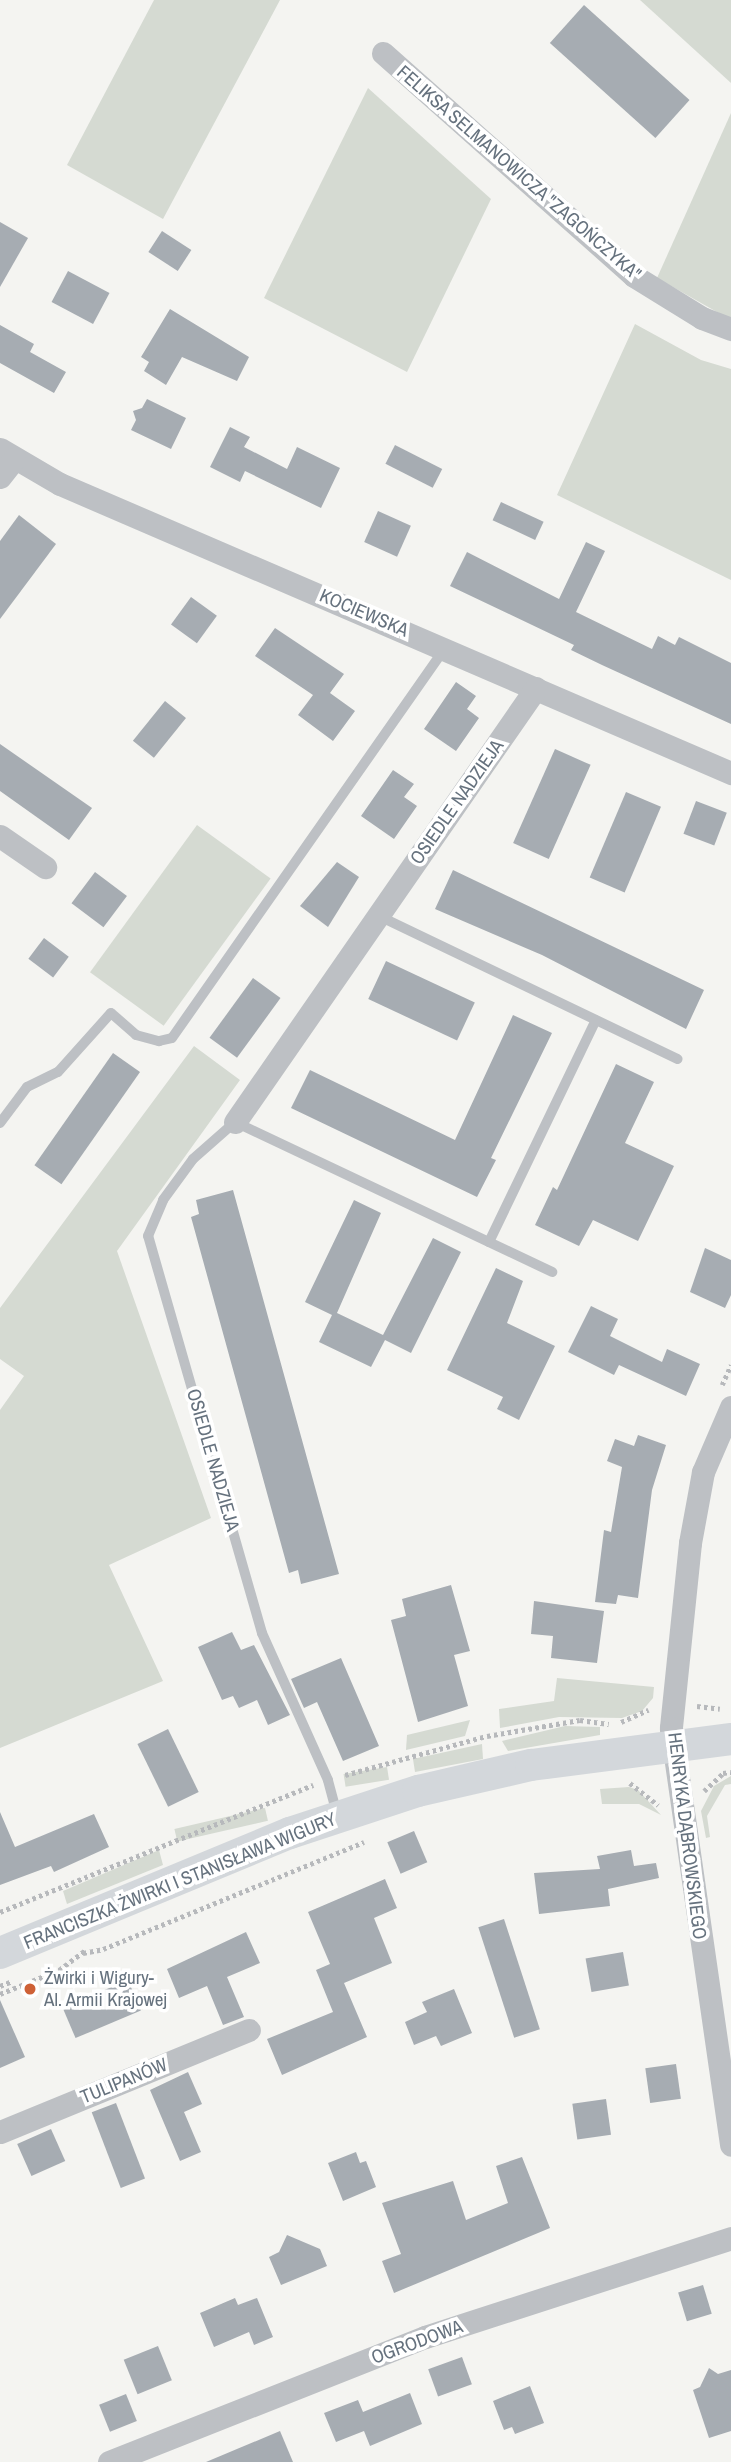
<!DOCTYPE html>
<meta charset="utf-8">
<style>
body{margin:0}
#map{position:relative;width:731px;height:2462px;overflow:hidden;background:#f4f4f1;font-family:"Archivo Narrow",sans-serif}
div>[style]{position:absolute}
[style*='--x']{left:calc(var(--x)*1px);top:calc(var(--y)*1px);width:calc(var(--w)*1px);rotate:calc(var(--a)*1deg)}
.green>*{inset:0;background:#d5dad2;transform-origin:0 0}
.building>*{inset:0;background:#a6acb2;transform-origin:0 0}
.path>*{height:4.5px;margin-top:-2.25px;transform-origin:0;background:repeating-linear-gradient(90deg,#b7b9bc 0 3.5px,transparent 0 7px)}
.service>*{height:10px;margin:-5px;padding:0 5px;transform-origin:5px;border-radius:5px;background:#bdc0c4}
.minor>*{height:23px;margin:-11.5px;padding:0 11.5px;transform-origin:11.5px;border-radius:11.5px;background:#bdc0c4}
.secondary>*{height:32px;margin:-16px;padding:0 16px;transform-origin:16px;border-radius:16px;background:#d3d7db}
.dots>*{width:19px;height:19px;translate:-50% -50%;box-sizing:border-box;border:4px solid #fff;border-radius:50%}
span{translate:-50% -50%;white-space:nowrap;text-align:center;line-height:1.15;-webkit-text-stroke:7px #fff;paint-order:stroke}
.street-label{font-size:19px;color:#66727e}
.poi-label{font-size:19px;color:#66727e}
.left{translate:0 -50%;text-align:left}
</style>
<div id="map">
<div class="green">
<div style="clip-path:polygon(154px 0,280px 0,163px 219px,67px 165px)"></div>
<div style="clip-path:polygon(640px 0,731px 0,731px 83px)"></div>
<div style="clip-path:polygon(368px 88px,491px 199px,407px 372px,264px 298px)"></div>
<div style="clip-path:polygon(731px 113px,731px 320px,657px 278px)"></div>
<div style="clip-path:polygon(635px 324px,701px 360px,731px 369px,731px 580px,557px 495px)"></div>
<div style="left:197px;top:825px;width:91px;height:182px;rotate:36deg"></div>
<div style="clip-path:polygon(194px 1046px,240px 1080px,117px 1251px,211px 1518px,109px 1565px,163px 1681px,0 1748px,0 1410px,24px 1376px,0 1359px,0 1308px)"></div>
<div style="clip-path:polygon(557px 1678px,654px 1687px,653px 1698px,642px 1711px,622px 1718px,559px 1717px,500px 1728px,499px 1709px,554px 1701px)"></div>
<div style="clip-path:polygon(470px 1720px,465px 1736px,406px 1750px,407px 1735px)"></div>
<div style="clip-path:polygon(565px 1726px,600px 1727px,600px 1735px,508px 1751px,502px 1741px)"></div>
<div style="clip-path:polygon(482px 1744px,483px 1759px,415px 1772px,413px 1759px)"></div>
<div style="left:387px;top:1767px;width:13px;height:44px;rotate:81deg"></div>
<div style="clip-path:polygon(731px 1776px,731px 1784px,725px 1785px,707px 1816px,710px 1837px,706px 1838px,701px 1811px,714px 1786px)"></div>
<div style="clip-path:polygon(629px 1787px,638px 1790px,661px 1815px,639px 1804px,602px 1804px,600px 1789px)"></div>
<div style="left:265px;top:1808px;width:13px;height:93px;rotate:77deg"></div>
<div style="clip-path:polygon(159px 1850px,163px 1865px,67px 1904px,63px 1891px)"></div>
</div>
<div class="building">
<div style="left:584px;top:5px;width:142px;height:51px;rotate:42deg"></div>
<div style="clip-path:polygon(0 222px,28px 238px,0 287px)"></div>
<div style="left:162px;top:231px;width:35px;height:25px;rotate:33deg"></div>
<div style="left:68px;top:271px;width:47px;height:35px;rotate:28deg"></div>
<div style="clip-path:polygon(170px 309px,249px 357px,237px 381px,182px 357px,166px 385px,144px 371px,149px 362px,141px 357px)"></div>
<div style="clip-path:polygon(0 325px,34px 344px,30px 352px,66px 372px,54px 393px,0 363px)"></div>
<div style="clip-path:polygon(147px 399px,186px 418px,171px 449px,131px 430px,136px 420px,133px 411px,142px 408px)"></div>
<div style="clip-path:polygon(230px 427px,250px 437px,244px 447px,287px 469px,297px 447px,340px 468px,321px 508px,245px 471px,240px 482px,210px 467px)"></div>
<div style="left:395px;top:445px;width:53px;height:21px;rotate:27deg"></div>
<div style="left:501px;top:502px;width:47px;height:20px;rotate:25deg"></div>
<div style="left:378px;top:511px;width:36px;height:34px;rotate:24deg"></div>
<div style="clip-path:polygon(19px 515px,56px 544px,0 619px,0 541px)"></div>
<div style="clip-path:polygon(586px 542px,605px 551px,576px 612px,652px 649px,658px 636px,675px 645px,679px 637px,731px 663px,731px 724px,602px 665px,571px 650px,574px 645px,450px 586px,467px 552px,559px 599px)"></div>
<div style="left:191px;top:597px;width:32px;height:34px;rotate:36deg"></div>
<div style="clip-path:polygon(275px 628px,344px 674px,330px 693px,355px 711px,333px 741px,298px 715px,313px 695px,255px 656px)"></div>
<div style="clip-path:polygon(456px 682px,476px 696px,467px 709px,479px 718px,456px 751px,424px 729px)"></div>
<div style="left:165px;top:701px;width:27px;height:51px;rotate:39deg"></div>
<div style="clip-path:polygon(0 744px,92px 808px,69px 840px,0 791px)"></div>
<div style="left:555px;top:749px;width:39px;height:103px;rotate:24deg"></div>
<div style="clip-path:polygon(393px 770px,414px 784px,404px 797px,417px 806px,394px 839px,361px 816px)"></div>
<div style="left:626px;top:792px;width:38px;height:93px;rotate:23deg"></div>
<div style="left:696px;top:801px;width:33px;height:35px;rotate:21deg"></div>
<div style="clip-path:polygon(337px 862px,359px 877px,328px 927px,300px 906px)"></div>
<div style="clip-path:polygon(453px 870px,704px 990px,686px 1029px,542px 955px,435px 909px)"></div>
<div style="left:95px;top:872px;width:40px;height:39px;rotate:37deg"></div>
<div style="left:44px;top:938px;width:31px;height:26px;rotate:37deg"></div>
<div style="left:386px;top:961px;width:98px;height:42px;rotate:25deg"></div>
<div style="left:253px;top:978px;width:34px;height:74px;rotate:36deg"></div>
<div style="clip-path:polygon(513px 1015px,552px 1033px,491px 1158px,496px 1160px,477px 1197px,291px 1108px,310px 1070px,455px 1140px)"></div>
<div style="left:113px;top:1053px;width:33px;height:137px;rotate:35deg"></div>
<div style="clip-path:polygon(616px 1064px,654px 1082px,625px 1143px,674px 1166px,638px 1241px,593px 1220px,579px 1246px,535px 1225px,553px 1187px,557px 1190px)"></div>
<div style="clip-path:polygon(233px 1190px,339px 1574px,301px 1584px,298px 1570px,289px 1573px,191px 1217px,199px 1214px,196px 1200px)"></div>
<div style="clip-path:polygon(354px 1200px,381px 1213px,337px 1313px,383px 1335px,433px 1238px,461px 1252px,411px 1353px,385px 1340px,371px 1367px,319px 1342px,332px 1315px,305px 1302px)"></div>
<div style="clip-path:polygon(705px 1248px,731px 1260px,731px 1295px,725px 1308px,690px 1292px)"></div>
<div style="clip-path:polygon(496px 1268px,523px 1281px,507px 1323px,555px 1346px,519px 1420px,497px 1409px,503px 1397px,447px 1370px)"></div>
<div style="clip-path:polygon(591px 1306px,618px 1319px,610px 1336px,662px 1362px,667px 1349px,700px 1364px,686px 1396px,619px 1365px,614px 1375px,568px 1352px)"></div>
<div style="clip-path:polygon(638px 1435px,666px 1445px,652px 1490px,638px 1598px,618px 1595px,616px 1604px,595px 1602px,604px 1530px,611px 1532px,622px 1467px,607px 1461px,615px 1439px,634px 1446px)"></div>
<div style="clip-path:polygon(451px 1585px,470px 1651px,454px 1655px,468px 1706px,418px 1722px,391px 1620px,406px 1616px,402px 1599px)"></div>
<div style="clip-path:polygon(534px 1601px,604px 1611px,597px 1663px,551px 1658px,553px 1636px,531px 1634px)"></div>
<div style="clip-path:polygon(232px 1632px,241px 1650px,254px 1645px,290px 1715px,268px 1725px,257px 1700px,239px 1708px,233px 1696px,222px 1700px,198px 1647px)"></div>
<div style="clip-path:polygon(341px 1658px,379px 1746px,343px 1761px,317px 1702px,304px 1708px,291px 1679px)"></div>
<div style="left:168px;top:1729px;width:70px;height:34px;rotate:64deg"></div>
<div style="clip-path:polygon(0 1812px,15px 1847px,94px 1814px,109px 1847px,54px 1872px,51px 1866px,0 1885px)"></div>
<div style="left:414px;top:1831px;width:34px;height:29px;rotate:67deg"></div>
<div style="clip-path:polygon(631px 1850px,634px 1866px,656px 1863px,659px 1878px,608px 1889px,610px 1906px,539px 1914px,534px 1873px,600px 1869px,597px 1856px)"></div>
<div style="clip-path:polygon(385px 1879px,397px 1908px,374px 1918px,392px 1963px,344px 1983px,367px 2037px,282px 2075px,267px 2039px,333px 2012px,316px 1970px,330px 1964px,308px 1912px)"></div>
<div style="left:504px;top:1919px;width:116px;height:27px;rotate:72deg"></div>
<div style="clip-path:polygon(246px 1932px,260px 1963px,227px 1977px,244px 2017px,223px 2025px,207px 1986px,179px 1998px,167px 1969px)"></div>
<div style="left:623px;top:1952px;width:34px;height:38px;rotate:80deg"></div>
<div style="left:128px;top:1980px;width:33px;height:71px;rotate:67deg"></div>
<div style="clip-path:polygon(454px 1989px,472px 2033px,441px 2046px,436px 2036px,414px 2045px,405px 2022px,427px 2012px,422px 2002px)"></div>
<div style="clip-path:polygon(0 2000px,25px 2057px,0 2068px)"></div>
<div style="left:676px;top:2064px;width:35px;height:31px;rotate:82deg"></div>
<div style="clip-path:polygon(188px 2072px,202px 2104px,184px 2112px,201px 2152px,180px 2161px,150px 2090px)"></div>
<div style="left:606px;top:2099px;width:36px;height:34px;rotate:82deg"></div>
<div style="left:116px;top:2103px;width:81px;height:26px;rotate:69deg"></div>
<div style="left:51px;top:2129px;width:35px;height:37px;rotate:66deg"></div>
<div style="clip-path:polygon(356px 2152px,360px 2163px,366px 2161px,376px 2187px,343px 2201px,328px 2163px)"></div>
<div style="clip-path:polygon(522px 2157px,550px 2228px,394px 2293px,382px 2261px,401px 2254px,382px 2203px,453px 2181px,466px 2220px,508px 2203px,496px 2166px)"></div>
<div style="clip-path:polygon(287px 2235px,320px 2249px,327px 2266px,281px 2285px,269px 2257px,279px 2252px)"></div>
<div style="left:703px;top:2285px;width:30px;height:26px;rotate:73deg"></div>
<div style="clip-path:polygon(235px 2298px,238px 2305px,257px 2298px,273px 2337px,254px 2345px,249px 2332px,214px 2347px,200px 2313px)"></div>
<div style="left:158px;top:2346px;width:37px;height:37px;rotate:68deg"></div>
<div style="left:462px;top:2357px;width:29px;height:36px;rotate:70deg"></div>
<div style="clip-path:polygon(709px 2368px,718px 2374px,731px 2370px,731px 2431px,709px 2438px,693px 2390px,700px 2387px)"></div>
<div style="clip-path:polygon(530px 2386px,544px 2423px,515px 2434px,512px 2427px,504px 2430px,493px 2401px)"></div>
<div style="clip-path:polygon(410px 2393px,422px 2424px,370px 2446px,364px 2431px,336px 2442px,324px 2413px,358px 2400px,363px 2412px)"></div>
<div style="left:126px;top:2394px;width:29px;height:29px;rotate:68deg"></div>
<div style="clip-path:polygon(280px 2431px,293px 2462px,206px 2462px)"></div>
</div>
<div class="path">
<div style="--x:722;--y:1385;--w:22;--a:-66"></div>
<div style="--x:697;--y:1706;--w:23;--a:7"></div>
<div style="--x:621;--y:1722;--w:30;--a:-24"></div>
<div style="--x:345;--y:1775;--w:147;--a:-15.4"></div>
<div style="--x:487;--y:1736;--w:94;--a:-9.8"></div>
<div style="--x:580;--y:1720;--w:29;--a:8"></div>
<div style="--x:630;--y:1783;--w:36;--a:38"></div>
<div style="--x:704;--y:1791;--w:26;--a:-43"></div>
<div style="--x:723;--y:1773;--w:8;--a:-7"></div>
<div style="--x:0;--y:1912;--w:338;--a:-22.1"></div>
<div style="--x:83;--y:1953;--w:20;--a:-11"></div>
<div style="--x:103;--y:1949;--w:282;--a:-22.3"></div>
<div style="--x:0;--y:1986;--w:11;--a:-22"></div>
<div style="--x:0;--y:1994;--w:64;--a:-22.1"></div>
<div style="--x:59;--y:1970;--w:34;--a:-37"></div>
</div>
<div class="service">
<div style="--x:379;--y:916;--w:331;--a:25.6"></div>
<div style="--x:0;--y:1123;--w:45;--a:-53.1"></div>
<div style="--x:27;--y:1087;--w:34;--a:-26"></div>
<div style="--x:58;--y:1072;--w:79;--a:-48.1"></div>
<div style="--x:111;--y:1013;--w:33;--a:41"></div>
<div style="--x:136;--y:1035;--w:24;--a:15"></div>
<div style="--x:159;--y:1041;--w:13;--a:-13"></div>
<div style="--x:172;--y:1038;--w:475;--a:-55"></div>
<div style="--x:489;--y:1242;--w:246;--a:-64.3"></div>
<div style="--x:337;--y:1814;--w:35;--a:-105"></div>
<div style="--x:328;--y:1780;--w:161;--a:-114.2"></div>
<div style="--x:262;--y:1633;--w:413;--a:-106"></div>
<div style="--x:148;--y:1236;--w:39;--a:-67"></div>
<div style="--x:163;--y:1200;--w:51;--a:-53.8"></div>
<div style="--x:193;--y:1159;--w:56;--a:-41.4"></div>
<div style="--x:235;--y:1122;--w:351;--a:25.3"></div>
</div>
<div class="minor">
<div style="--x:383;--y:53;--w:336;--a:41.6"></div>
<div style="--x:634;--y:276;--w:80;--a:31.7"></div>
<div style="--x:702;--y:318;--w:31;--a:21"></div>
<div style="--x:0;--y:449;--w:69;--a:30.3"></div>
<div style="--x:60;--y:484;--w:731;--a:23.3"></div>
<div style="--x:0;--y:477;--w:23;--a:-52"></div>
<div style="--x:0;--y:836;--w:55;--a:34.6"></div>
<div style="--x:235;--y:1122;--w:528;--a:-55.26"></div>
<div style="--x:731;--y:1407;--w:71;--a:113.3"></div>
<div style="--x:703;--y:1472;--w:72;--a:100.4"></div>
<div style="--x:690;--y:1543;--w:186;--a:95.9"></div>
<div style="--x:671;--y:1728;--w:421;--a:81.8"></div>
<div style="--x:0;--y:2132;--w:269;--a:-22.3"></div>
<div style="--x:109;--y:2462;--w:340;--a:-21.6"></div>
<div style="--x:425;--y:2337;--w:322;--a:-17.9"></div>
</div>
<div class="secondary">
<div style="--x:0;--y:1953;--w:314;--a:-22.5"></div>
<div style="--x:290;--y:1833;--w:135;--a:-18.2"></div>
<div style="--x:418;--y:1791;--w:116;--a:-13"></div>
<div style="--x:531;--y:1765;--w:202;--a:-7.4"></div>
</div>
<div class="dots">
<div style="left:30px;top:1989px;background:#ce6136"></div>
</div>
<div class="street-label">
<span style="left:519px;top:173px;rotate:41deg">FELIKSA SELMANOWICZA "ZAGOŃCZYKA"</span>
<span style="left:364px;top:613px;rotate:23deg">KOCIEWSKA</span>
<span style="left:457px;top:802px;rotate:-55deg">OSIEDLE NADZIEJA</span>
<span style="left:213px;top:1460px;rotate:74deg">OSIEDLE NADZIEJA</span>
<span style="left:687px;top:1836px;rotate:83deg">HENRYKA DĄBROWSKIEGO</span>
<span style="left:180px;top:1881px;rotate:-22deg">FRANCISZKA ŻWIRKI I STANISŁAWA WIGURY</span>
<span style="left:124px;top:2081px;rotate:-22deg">TULIPANÓW</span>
<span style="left:417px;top:2342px;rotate:-20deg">OGRODOWA</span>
</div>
<div class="poi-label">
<span class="left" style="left:44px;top:1989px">Żwirki i Wigury-<br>Al. Armii Krajowej</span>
</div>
</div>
